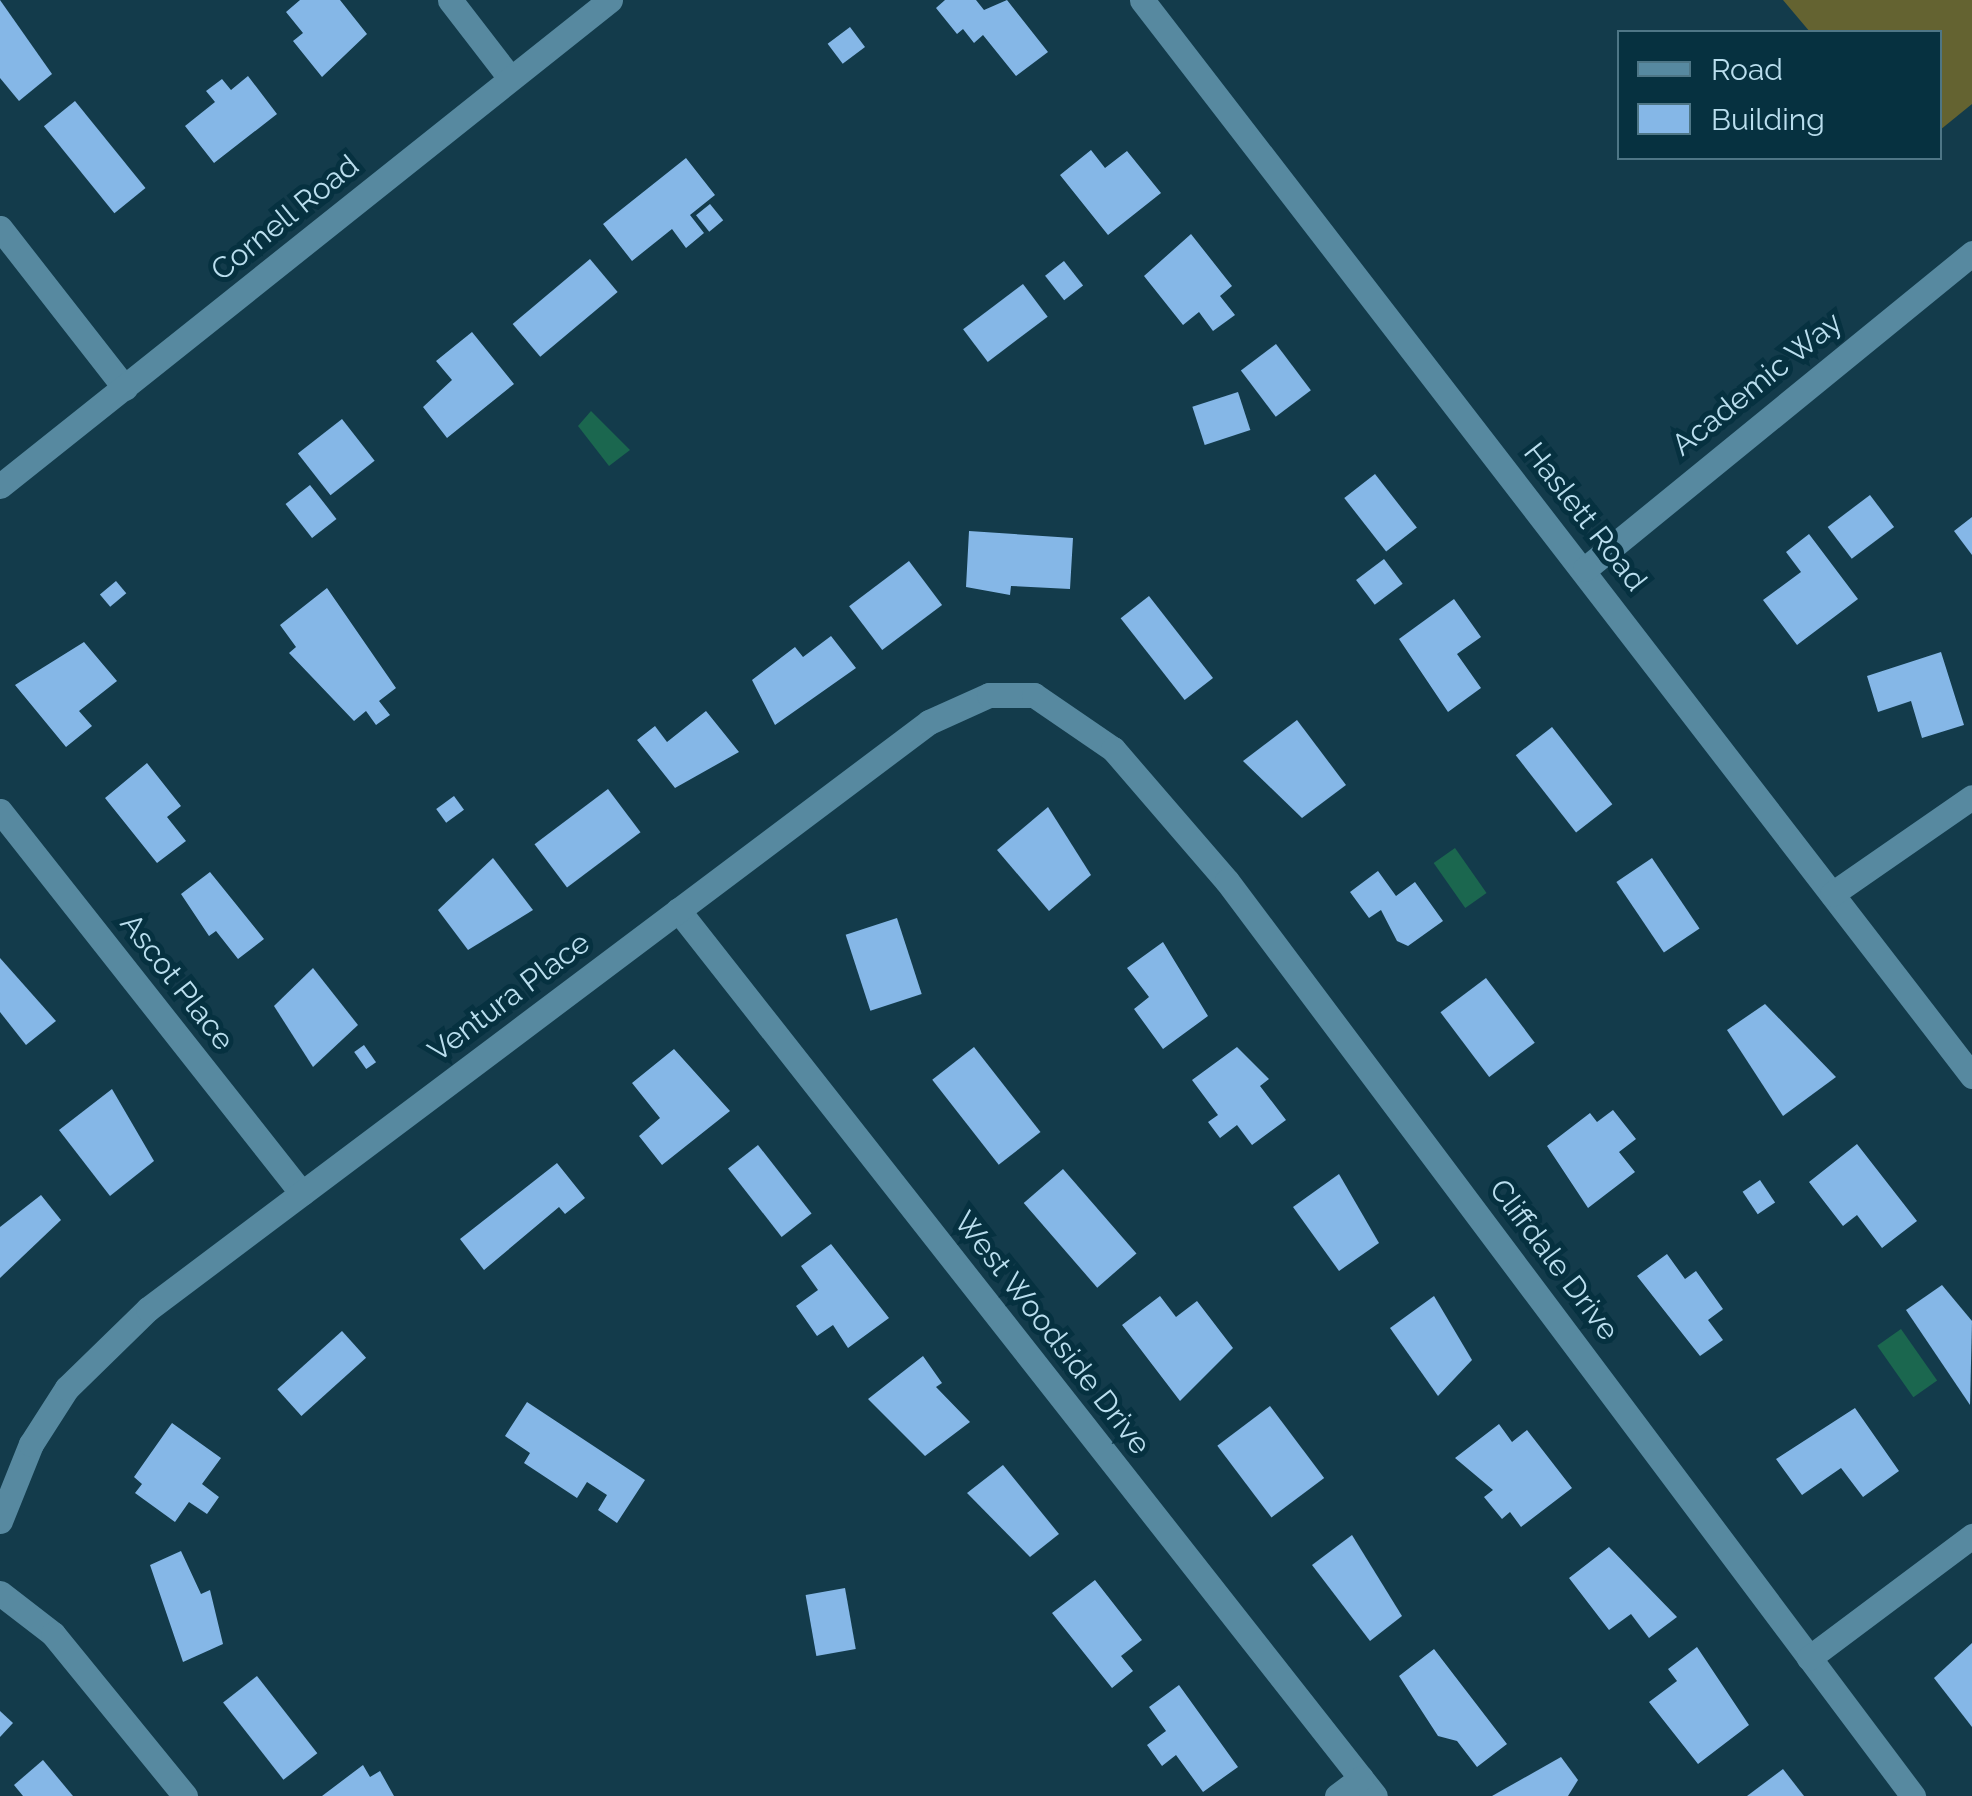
<!DOCTYPE html>
<style>
body{margin:0}
#map{position:relative;width:1972px;height:1796px;overflow:hidden;background:#133b4b;font-family:Raleway,sans-serif}
div>[style]{position:absolute}
[style*='--x']{left:calc(var(--x)*1px);top:calc(var(--y)*1px);width:calc(var(--w)*1px);rotate:calc(var(--a)*1deg)}
.green>*{inset:0;background:#646331}
.water>*{inset:0;background:#1b674f;transform-origin:0 0}
.building>*{inset:0;background:#85b7e7;transform-origin:0 0}
.minor>*{height:25px;margin:-12.5px;padding:0 12.5px;transform-origin:12.5px;border-radius:12.5px;background:#5789a0}
span{translate:-50% -50%;white-space:nowrap;text-align:center;line-height:1.15;-webkit-text-stroke:10px #063140;paint-order:stroke}
.street-label{font-size:30px;color:#badeee}
.legend{position:absolute;left:1617px;top:30px;width:325px;height:130px;box-sizing:border-box;background:#063140;border:2px solid #4e7686;margin:0;padding:12px 18px;list-style:none;font-size:30px;color:#badeee}
.legend li{display:flex;align-items:center;gap:20px;height:50px}
.legend b{width:50px;border:2px solid #4e7686}
</style>
<div id="map">
<div class="green">
<div style="clip-path:polygon(1783px 0,1972px 0,1972px 104px,1940px 130px,1940px 32px,1810px 32px)"></div>
</div>
<div class="water">
<div style="clip-path:polygon(591px 411px,630px 450px,609px 466px,578px 426px)"></div>
<div style="left:1455px;top:848px;width:55px;height:26px;rotate:55deg"></div>
<div style="left:1901px;top:1329px;width:63px;height:29px;rotate:55deg"></div>
</div>
<div class="building">
<div style="clip-path:polygon(0 0,52px 74px,19px 101px,0 78px)"></div>
<div style="clip-path:polygon(300px 0,340px 0,367px 34px,322px 77px,293px 41px,303px 33px,286px 12px)"></div>
<div style="clip-path:polygon(945px 0,976px 0,984px 10px,1007px 0,1048px 52px,1016px 76px,983px 35px,974px 43px,963px 29px,957px 34px,936px 8px)"></div>
<div style="left:850px;top:27px;width:25px;height:28px;rotate:53deg"></div>
<div style="clip-path:polygon(248px 76px,277px 114px,214px 163px,185px 126px,215px 102px,206px 91px,222px 79px,231px 90px)"></div>
<div style="left:75px;top:101px;width:112px;height:40px;rotate:51deg"></div>
<div style="clip-path:polygon(1091px 150px,1105px 168px,1127px 151px,1161px 193px,1108px 235px,1060px 175px)"></div>
<div style="clip-path:polygon(686px 158px,715px 195px,690px 215px,704px 233px,686px 248px,672px 229px,632px 261px,603px 224px)"></div>
<div style="left:710px;top:204px;width:21px;height:18px;rotate:51deg"></div>
<div style="clip-path:polygon(1191px 234px,1232px 286px,1220px 296px,1235px 315px,1213px 331px,1199px 312px,1183px 325px,1144px 276px)"></div>
<div style="left:590px;top:259px;width:43px;height:101px;rotate:50deg"></div>
<div style="left:1064px;top:261px;width:31px;height:24px;rotate:52deg"></div>
<div style="left:1023px;top:284px;width:41px;height:75px;rotate:53deg"></div>
<div style="clip-path:polygon(472px 332px,514px 384px,447px 438px,423px 407px,452px 380px,436px 361px)"></div>
<div style="left:1276px;top:344px;width:58px;height:44px;rotate:53deg"></div>
<div style="left:1238px;top:392px;width:40px;height:48px;rotate:72deg"></div>
<div style="left:342px;top:419px;width:53px;height:56px;rotate:52deg"></div>
<div style="left:1375px;top:474px;width:68px;height:39px;rotate:52deg"></div>
<div style="left:310px;top:485px;width:43px;height:31px;rotate:52deg"></div>
<div style="left:1870px;top:495px;width:40px;height:53px;rotate:53deg"></div>
<div style="clip-path:polygon(1972px 517px,1972px 555px,1954px 531px)"></div>
<div style="clip-path:polygon(969px 531px,1073px 538px,1070px 589px,1011px 586px,1010px 595px,966px 587px)"></div>
<div style="clip-path:polygon(1809px 534px,1858px 599px,1797px 645px,1763px 600px,1801px 572px,1786px 552px)"></div>
<div style="left:1384px;top:559px;width:31px;height:35px;rotate:53deg"></div>
<div style="left:909px;top:561px;width:55px;height:75px;rotate:53deg"></div>
<div style="left:116px;top:581px;width:16px;height:21px;rotate:50deg"></div>
<div style="clip-path:polygon(327px 588px,396px 688px,379px 701px,390px 715px,376px 725px,366px 711px,354px 721px,289px 653px,296px 647px,280px 625px)"></div>
<div style="left:1149px;top:596px;width:104px;height:36px;rotate:52deg"></div>
<div style="clip-path:polygon(1454px 599px,1481px 637px,1457px 654px,1481px 688px,1448px 712px,1399px 639px)"></div>
<div style="clip-path:polygon(831px 636px,856px 668px,775px 725px,752px 680px,795px 647px,803px 657px)"></div>
<div style="clip-path:polygon(84px 642px,117px 681px,79px 711px,92px 726px,66px 747px,15px 685px)"></div>
<div style="clip-path:polygon(1941px 652px,1964px 725px,1922px 738px,1911px 701px,1878px 712px,1867px 676px)"></div>
<div style="clip-path:polygon(706px 711px,739px 752px,675px 788px,637px 740px,655px 726px,667px 742px)"></div>
<div style="clip-path:polygon(1297px 720px,1346px 785px,1302px 818px,1243px 761px)"></div>
<div style="left:1552px;top:727px;width:98px;height:46px;rotate:52deg"></div>
<div style="clip-path:polygon(147px 763px,181px 806px,167px 817px,186px 841px,157px 863px,105px 798px)"></div>
<div style="left:608px;top:789px;width:54px;height:92px;rotate:53deg"></div>
<div style="left:454px;top:796px;width:17px;height:22px;rotate:54deg"></div>
<div style="clip-path:polygon(1048px 807px,1091px 875px,1049px 911px,997px 850px)"></div>
<div style="clip-path:polygon(493px 858px,533px 910px,468px 950px,438px 910px)"></div>
<div style="left:1652px;top:858px;width:85px;height:43px;rotate:56deg"></div>
<div style="clip-path:polygon(1378px 871px,1396px 896px,1415px 882px,1443px 921px,1408px 946px,1397px 941px,1381px 910px,1369px 918px,1350px 892px)"></div>
<div style="clip-path:polygon(210px 872px,264px 939px,238px 959px,216px 931px,209px 936px,181px 894px)"></div>
<div style="left:897px;top:918px;width:80px;height:54px;rotate:72deg"></div>
<div style="clip-path:polygon(1163px 942px,1208px 1016px,1163px 1049px,1134px 1009px,1149px 997px,1127px 968px)"></div>
<div style="clip-path:polygon(0 958px,56px 1021px,26px 1045px,0 1012px)"></div>
<div style="clip-path:polygon(313px 968px,358px 1025px,313px 1067px,274px 1006px)"></div>
<div style="left:1486px;top:978px;width:81px;height:57px;rotate:53deg"></div>
<div style="clip-path:polygon(1765px 1004px,1836px 1077px,1783px 1116px,1727px 1030px)"></div>
<div style="left:364px;top:1045px;width:21px;height:12px;rotate:55deg"></div>
<div style="left:974px;top:1047px;width:108px;height:53px;rotate:52deg"></div>
<div style="clip-path:polygon(1237px 1047px,1269px 1079px,1260px 1086px,1286px 1120px,1252px 1145px,1237px 1125px,1220px 1138px,1208px 1122px,1218px 1115px,1192px 1080px)"></div>
<div style="clip-path:polygon(674px 1049px,730px 1111px,662px 1165px,639px 1136px,660px 1118px,632px 1083px)"></div>
<div style="clip-path:polygon(112px 1089px,154px 1161px,110px 1196px,59px 1130px)"></div>
<div style="clip-path:polygon(1613px 1110px,1636px 1139px,1619px 1152px,1635px 1172px,1588px 1208px,1547px 1146px,1590px 1113px,1597px 1122px)"></div>
<div style="clip-path:polygon(1857px 1144px,1917px 1221px,1882px 1248px,1857px 1215px,1843px 1226px,1809px 1182px)"></div>
<div style="left:758px;top:1145px;width:87px;height:38px;rotate:52deg"></div>
<div style="clip-path:polygon(557px 1163px,585px 1198px,565px 1214px,559px 1207px,484px 1270px,460px 1239px)"></div>
<div style="left:1063px;top:1169px;width:112px;height:52px;rotate:49deg"></div>
<div style="clip-path:polygon(1339px 1174px,1379px 1243px,1339px 1271px,1293px 1207px)"></div>
<div style="left:1760px;top:1180px;width:27px;height:21px;rotate:56deg"></div>
<div style="clip-path:polygon(41px 1195px,61px 1220px,0 1278px,0 1227px)"></div>
<div style="clip-path:polygon(831px 1244px,889px 1318px,848px 1348px,833px 1325px,817px 1336px,796px 1306px,818px 1290px,801px 1266px)"></div>
<div style="clip-path:polygon(1667px 1254px,1685px 1279px,1696px 1271px,1723px 1309px,1708px 1320px,1723px 1340px,1700px 1356px,1637px 1276px)"></div>
<div style="clip-path:polygon(1942px 1285px,1972px 1321px,1970px 1405px,1906px 1310px)"></div>
<div style="clip-path:polygon(1160px 1296px,1176px 1317px,1197px 1301px,1233px 1348px,1180px 1401px,1122px 1325px)"></div>
<div style="clip-path:polygon(1434px 1296px,1472px 1360px,1438px 1396px,1390px 1328px)"></div>
<div style="left:342px;top:1331px;width:36px;height:87px;rotate:48deg"></div>
<div style="clip-path:polygon(923px 1356px,942px 1383px,936px 1387px,970px 1422px,925px 1456px,868px 1399px)"></div>
<div style="clip-path:polygon(527px 1402px,645px 1480px,617px 1523px,598px 1510px,607px 1495px,587px 1482px,577px 1498px,524px 1463px,530px 1453px,505px 1436px)"></div>
<div style="left:1270px;top:1406px;width:90px;height:66px;rotate:53deg"></div>
<div style="clip-path:polygon(1855px 1408px,1899px 1471px,1863px 1497px,1841px 1468px,1802px 1495px,1776px 1459px)"></div>
<div style="clip-path:polygon(172px 1423px,221px 1458px,202px 1484px,219px 1497px,207px 1514px,189px 1502px,175px 1522px,135px 1493px,142px 1484px,134px 1477px)"></div>
<div style="clip-path:polygon(1499px 1424px,1512px 1442px,1527px 1430px,1572px 1488px,1521px 1527px,1510px 1512px,1502px 1519px,1484px 1497px,1493px 1490px,1455px 1458px)"></div>
<div style="clip-path:polygon(1003px 1465px,1059px 1534px,1030px 1557px,967px 1493px)"></div>
<div style="clip-path:polygon(1352px 1535px,1402px 1616px,1370px 1641px,1312px 1565px)"></div>
<div style="clip-path:polygon(1609px 1547px,1677px 1617px,1649px 1638px,1631px 1614px,1609px 1630px,1569px 1578px)"></div>
<div style="clip-path:polygon(181px 1551px,201px 1594px,210px 1590px,223px 1644px,183px 1662px,150px 1565px)"></div>
<div style="clip-path:polygon(1095px 1580px,1142px 1640px,1121px 1656px,1133px 1671px,1112px 1688px,1052px 1613px)"></div>
<div style="left:845px;top:1588px;width:62px;height:40px;rotate:80deg"></div>
<div style="clip-path:polygon(1972px 1643px,1972px 1727px,1934px 1678px)"></div>
<div style="clip-path:polygon(1697px 1647px,1749px 1725px,1698px 1764px,1649px 1702px,1677px 1681px,1668px 1669px)"></div>
<div style="clip-path:polygon(1434px 1649px,1507px 1744px,1477px 1767px,1457px 1741px,1438px 1736px,1399px 1676px)"></div>
<div style="left:257px;top:1676px;width:98px;height:43px;rotate:52deg"></div>
<div style="clip-path:polygon(1179px 1685px,1238px 1767px,1203px 1792px,1176px 1755px,1162px 1766px,1147px 1745px,1166px 1731px,1149px 1707px)"></div>
<div style="clip-path:polygon(0 1711px,13px 1723px,0 1737px)"></div>
<div style="clip-path:polygon(1561px 1757px,1578px 1780px,1568px 1796px,1492px 1796px)"></div>
<div style="clip-path:polygon(43px 1760px,73px 1796px,23px 1796px,14px 1785px)"></div>
<div style="clip-path:polygon(363px 1765px,370px 1777px,380px 1771px,394px 1796px,322px 1796px)"></div>
<div style="clip-path:polygon(1783px 1769px,1804px 1796px,1747px 1796px)"></div>
</div>
<div class="minor">
<div style="--x:450;--y:0;--w:98;--a:52.4"></div>
<div style="--x:1142;--y:0;--w:1359;--a:52.35"></div>
<div style="--x:0;--y:228;--w:203;--a:52"></div>
<div style="--x:0;--y:486;--w:780;--a:-38.55"></div>
<div style="--x:1585;--y:569;--w:500;--a:-39.2"></div>
<div style="--x:0;--y:811;--w:487;--a:51.7"></div>
<div style="--x:1832;--y:894;--w:170;--a:-34.7"></div>
<div style="--x:678;--y:910;--w:1127;--a:51.81"></div>
<div style="--x:0;--y:1521;--w:83;--a:-68.1"></div>
<div style="--x:31;--y:1444;--w:67;--a:-57.3"></div>
<div style="--x:67;--y:1388;--w:113;--a:-44.3"></div>
<div style="--x:148;--y:1309;--w:977;--a:-36.93"></div>
<div style="--x:929;--y:722;--w:66;--a:-24.2"></div>
<div style="--x:989;--y:695;--w:45;--a:0"></div>
<div style="--x:1034;--y:695;--w:96;--a:34.4"></div>
<div style="--x:1113;--y:749;--w:174;--a:49.2"></div>
<div style="--x:1227;--y:881;--w:1144;--a:53.14"></div>
<div style="--x:0;--y:1593;--w:67;--a:37.7"></div>
<div style="--x:53;--y:1634;--w:209;--a:50.8"></div>
<div style="--x:1809;--y:1658;--w:204;--a:-36.8"></div>
<div style="--x:1337;--y:1796;--w:30;--a:-37"></div>
</div>
<div class="street-label">
<span style="left:285px;top:218px;rotate:-39deg">Cornell Road</span>
<span style="left:1757px;top:384px;rotate:-39deg">Academic Way</span>
<span style="left:1585px;top:517px;rotate:52deg">Haslett Road</span>
<span style="left:177px;top:982px;rotate:52deg">Ascot Place</span>
<span style="left:509px;top:997px;rotate:-37deg">Ventura Place</span>
<span style="left:1554px;top:1260px;rotate:53deg">Cliffdale Drive</span>
<span style="left:1052px;top:1333px;rotate:52deg">West Woodside Drive</span>
</div>
<ul class="legend">
<li><b style="height:12px;background:#5789a0"></b>Road</li>
<li><b style="height:28px;background:#85b7e7"></b>Building</li>
</ul>
</div>
